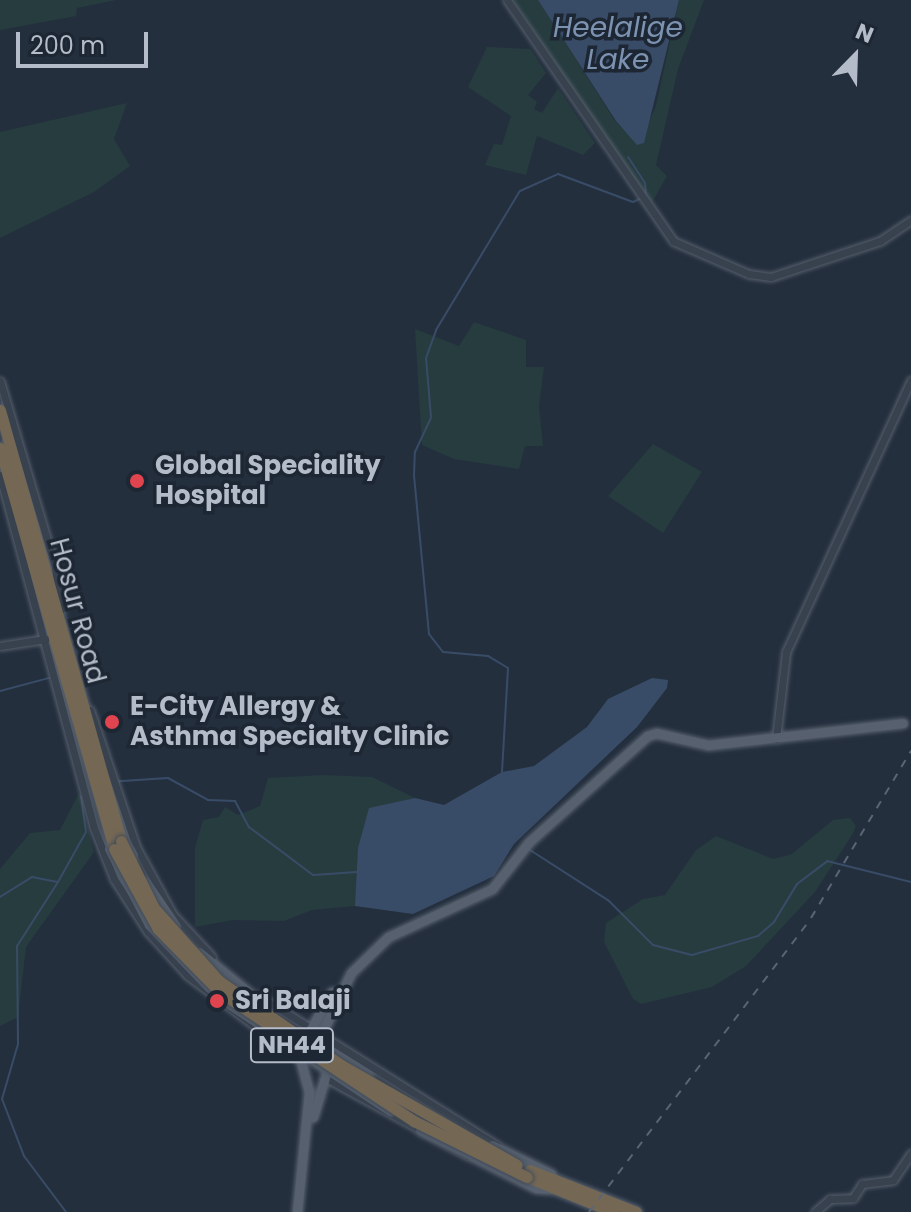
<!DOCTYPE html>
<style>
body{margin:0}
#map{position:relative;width:911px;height:1212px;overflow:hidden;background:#242f3e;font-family:Poppins,sans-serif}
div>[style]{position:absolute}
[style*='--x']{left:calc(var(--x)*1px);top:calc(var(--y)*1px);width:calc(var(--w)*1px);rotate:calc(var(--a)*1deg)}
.green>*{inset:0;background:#263c3f}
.water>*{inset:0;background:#394c67}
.stream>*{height:2px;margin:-1px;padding:0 1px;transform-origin:1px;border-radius:1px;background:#394c67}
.roads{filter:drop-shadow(0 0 2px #565f6c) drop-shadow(0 0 2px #565f6c)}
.minor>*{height:7px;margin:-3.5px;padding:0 3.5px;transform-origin:3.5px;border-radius:3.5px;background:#38414e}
.major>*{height:9px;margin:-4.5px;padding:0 4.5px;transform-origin:4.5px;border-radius:4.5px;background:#56606e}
.highway>*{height:11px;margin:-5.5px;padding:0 5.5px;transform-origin:5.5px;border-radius:5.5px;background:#746855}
.rail>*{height:2px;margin-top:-1px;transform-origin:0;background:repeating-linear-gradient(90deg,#5a6575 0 8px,transparent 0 16px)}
.bridges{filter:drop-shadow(0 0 2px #434c59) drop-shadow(0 0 2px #434c59)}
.highway-bridge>*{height:11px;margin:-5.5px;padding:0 5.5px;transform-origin:5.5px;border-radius:5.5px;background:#746855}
.dots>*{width:22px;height:22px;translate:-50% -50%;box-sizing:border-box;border:4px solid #1d2633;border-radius:50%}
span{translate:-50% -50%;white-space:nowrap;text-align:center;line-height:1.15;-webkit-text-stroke:7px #1d2633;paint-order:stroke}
.shield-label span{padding:2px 6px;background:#1d2633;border:2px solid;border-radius:6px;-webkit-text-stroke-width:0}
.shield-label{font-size:24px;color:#b4bcc9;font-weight:700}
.poi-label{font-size:26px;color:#b4bcc9;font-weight:700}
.left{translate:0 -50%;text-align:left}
.street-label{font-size:26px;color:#b4bcc9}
.water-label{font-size:28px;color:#7c92b1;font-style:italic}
.north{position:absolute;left:815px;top:16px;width:80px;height:80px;-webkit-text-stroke:6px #1d2633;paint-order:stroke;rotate:23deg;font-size:22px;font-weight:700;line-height:32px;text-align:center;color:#b4bcc9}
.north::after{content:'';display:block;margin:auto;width:28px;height:36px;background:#b4bcc9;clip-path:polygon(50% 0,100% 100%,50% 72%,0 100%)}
.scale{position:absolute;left:16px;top:32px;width:132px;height:36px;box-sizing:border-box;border:4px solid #b4bcc9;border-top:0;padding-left:10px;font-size:24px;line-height:28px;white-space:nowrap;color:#b4bcc9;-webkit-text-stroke:6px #1d2633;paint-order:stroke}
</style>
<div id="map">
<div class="green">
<div style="clip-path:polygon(0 0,116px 0,77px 8px,76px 16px,0 30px)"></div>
<div style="clip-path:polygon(513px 0,538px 0,615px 121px,639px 145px,656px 106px,679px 0,704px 0,678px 69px,656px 165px,667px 176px,650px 206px)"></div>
<div style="clip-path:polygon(487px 47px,531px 49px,546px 73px,528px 95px,537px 102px,534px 109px,542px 113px,558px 88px,595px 143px,583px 155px,537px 136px,526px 175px,485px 165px,494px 144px,502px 145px,511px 116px,468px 87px)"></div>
<div style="clip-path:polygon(127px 103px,114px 139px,130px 166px,94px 192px,0 238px,0 132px)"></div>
<div style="clip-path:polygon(474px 322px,526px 340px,526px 367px,544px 367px,539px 406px,543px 446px,525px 446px,519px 469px,454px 459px,422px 445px,415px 329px,459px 346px)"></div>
<div style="clip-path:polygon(653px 444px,702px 472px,663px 533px,608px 496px)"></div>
<div style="clip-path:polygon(324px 775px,372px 777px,415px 798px,385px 805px,367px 824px,358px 848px,361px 889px,355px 906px,312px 910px,284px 921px,233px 920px,195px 927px,195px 848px,203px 820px,219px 817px,225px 807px,238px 815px,260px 806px,268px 778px)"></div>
<div style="clip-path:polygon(79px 793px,94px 852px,26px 947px,18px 1017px,0 1026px,0 869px,30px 833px,60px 830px)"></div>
<div style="clip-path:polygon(850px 818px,856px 826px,852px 835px,815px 892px,746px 966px,712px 987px,641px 1004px,633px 999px,604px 942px,606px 923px,643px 899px,665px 895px,696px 850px,716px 836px,773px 859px,792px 854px,833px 820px)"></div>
</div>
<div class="water">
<div style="clip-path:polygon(538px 0,679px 0,644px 143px,637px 145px,616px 121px)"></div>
<div style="clip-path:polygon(652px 678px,668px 680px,667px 688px,637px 727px,514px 844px,494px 876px,413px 914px,355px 906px,358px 848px,369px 808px,415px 798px,444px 805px,502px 772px,534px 766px,587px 727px,608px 699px)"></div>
</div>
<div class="stream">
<div style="--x:0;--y:691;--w:51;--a:-14.9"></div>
<div style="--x:502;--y:772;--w:104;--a:-86.7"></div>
<div style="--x:508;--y:668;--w:23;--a:-149"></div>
<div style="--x:488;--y:656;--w:45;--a:-174.9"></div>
<div style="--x:443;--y:652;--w:23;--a:-128"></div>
<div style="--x:429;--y:634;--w:159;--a:-95.4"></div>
<div style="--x:414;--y:476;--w:24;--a:-88"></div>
<div style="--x:415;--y:452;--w:38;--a:-65"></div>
<div style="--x:431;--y:417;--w:59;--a:-94.8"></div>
<div style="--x:426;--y:358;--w:30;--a:-70"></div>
<div style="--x:436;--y:330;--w:162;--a:-58.9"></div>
<div style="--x:520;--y:191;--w:42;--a:-24.1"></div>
<div style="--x:558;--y:174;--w:80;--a:20.5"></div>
<div style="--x:633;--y:202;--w:14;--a:-25"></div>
<div style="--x:646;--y:196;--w:13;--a:-94"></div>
<div style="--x:645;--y:183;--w:31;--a:-123"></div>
<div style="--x:107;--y:782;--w:61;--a:-3.8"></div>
<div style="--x:168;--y:778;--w:46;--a:28.8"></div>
<div style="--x:208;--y:800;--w:27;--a:2"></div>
<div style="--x:235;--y:801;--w:30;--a:62"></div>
<div style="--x:249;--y:827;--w:80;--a:36.9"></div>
<div style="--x:313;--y:875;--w:44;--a:-3.9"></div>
<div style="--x:530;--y:850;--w:94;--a:32.8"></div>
<div style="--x:609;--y:901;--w:62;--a:45"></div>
<div style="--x:653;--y:945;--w:40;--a:14.4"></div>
<div style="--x:692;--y:955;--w:69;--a:-16.1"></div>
<div style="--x:758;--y:936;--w:21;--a:-41"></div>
<div style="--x:774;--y:922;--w:44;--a:-58.8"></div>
<div style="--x:797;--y:884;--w:38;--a:-37"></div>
<div style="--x:827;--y:861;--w:87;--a:14"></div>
<div style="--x:58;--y:882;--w:76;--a:122.6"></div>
<div style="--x:17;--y:946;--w:98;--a:89.4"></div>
<div style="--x:18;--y:1044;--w:57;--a:106.2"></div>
<div style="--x:2;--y:1099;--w:61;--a:68.9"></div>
<div style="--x:24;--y:1156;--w:70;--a:53.1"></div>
<div style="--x:0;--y:897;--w:38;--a:-32"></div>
<div style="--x:32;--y:877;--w:26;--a:11"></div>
<div style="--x:58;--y:882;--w:57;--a:-60.8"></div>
<div style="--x:86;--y:832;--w:36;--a:-98"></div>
</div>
<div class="roads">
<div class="minor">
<div style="--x:507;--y:0;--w:293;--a:55.4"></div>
<div style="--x:673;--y:241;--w:83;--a:23.5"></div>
<div style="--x:749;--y:274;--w:22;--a:8"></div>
<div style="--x:771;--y:277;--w:115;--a:-18.3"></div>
<div style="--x:880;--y:241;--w:37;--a:-34"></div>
<div style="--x:0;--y:381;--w:194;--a:73.5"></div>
<div style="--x:55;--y:567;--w:43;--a:82.1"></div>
<div style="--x:0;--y:475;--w:365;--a:75.1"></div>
<div style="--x:94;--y:828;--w:55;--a:68.6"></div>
<div style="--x:114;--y:879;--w:63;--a:57.3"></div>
<div style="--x:148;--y:932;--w:59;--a:47.7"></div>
<div style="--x:188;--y:976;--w:139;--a:36.8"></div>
<div style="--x:0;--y:646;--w:46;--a:-8.8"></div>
<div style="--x:90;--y:710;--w:145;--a:71.4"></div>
<div style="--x:136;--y:847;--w:77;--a:61.4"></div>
<div style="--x:173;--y:915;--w:57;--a:47.1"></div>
<div style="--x:776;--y:739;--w:88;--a:-83.4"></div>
<div style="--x:786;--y:652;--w:299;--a:-65.3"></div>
<div style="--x:259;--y:996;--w:282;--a:32.1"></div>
<div style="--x:324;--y:1077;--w:164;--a:28.7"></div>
<div style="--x:815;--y:1212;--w:20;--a:-41"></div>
<div style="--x:830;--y:1199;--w:23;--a:-2"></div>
<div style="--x:853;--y:1198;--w:17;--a:-57"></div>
<div style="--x:862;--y:1184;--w:31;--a:-7"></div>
<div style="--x:893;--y:1180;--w:32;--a:-56"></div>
</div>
<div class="major">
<div style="--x:117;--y:826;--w:33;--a:61"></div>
<div style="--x:109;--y:849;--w:86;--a:62.2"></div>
<div style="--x:149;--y:925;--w:87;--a:46.4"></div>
<div style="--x:146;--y:882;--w:53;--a:55.7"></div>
<div style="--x:199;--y:952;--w:85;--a:39.3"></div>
<div style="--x:230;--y:1005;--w:193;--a:33.6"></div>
<div style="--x:316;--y:1042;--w:62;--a:32.4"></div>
<div style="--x:317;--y:1043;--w:78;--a:-64.1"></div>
<div style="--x:351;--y:973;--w:52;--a:-44.2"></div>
<div style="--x:388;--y:937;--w:115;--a:-24.8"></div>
<div style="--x:492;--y:889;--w:60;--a:-51.8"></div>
<div style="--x:529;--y:842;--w:159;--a:-41.9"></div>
<div style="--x:647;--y:736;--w:9;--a:-18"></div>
<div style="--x:656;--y:733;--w:53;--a:13"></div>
<div style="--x:708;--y:745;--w:196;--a:-6.4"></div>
<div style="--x:302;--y:1044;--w:60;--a:-60"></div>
<div style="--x:313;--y:1117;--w:48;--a:-73.1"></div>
<div style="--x:420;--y:1130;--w:130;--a:26.6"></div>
<div style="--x:536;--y:1188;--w:15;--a:4"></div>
<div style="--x:492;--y:1145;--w:66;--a:26.2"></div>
<div style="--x:297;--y:1212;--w:121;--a:-84.3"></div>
<div style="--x:309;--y:1092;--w:35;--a:-105"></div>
</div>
<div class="highway">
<div style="--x:0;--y:410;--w:448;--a:74.3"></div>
<div style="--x:0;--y:448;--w:417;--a:74.1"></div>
<div style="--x:530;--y:1170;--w:114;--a:21.6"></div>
<div style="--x:527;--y:1177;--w:93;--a:22.1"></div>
</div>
</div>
<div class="rail">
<div style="--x:589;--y:1212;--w:368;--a:-52.9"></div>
<div style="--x:811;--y:918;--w:195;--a:-59.1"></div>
</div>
<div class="bridges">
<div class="highway-bridge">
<div style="--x:121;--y:841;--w:75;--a:63.8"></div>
<div style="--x:154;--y:908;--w:98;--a:48.3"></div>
<div style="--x:219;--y:981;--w:148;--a:34.5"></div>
<div style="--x:341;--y:1065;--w:202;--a:29.6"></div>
<div style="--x:114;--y:849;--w:91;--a:61.2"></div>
<div style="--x:158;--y:929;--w:90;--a:45.5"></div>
<div style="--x:221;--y:993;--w:232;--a:33.6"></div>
<div style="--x:414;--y:1121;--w:126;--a:26.4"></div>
</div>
</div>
<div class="dots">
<div style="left:137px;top:481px;background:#e0444e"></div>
<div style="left:112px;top:722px;background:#e0444e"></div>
<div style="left:217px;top:1001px;background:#e0444e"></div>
</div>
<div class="shield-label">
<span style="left:292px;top:1045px">NH44</span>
</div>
<div class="poi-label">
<span class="left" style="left:155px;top:481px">Global Speciality<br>Hospital</span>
<span class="left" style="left:130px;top:722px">E-City Allergy &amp;<br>Asthma Specialty Clinic</span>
<span class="left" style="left:235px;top:1001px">Sri Balaji</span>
</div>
<div class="street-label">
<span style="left:77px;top:611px;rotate:75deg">Hosur Road</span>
</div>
<div class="water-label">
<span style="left:618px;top:44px">Heelalige<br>Lake</span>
</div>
<div class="north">N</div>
<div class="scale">200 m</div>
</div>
